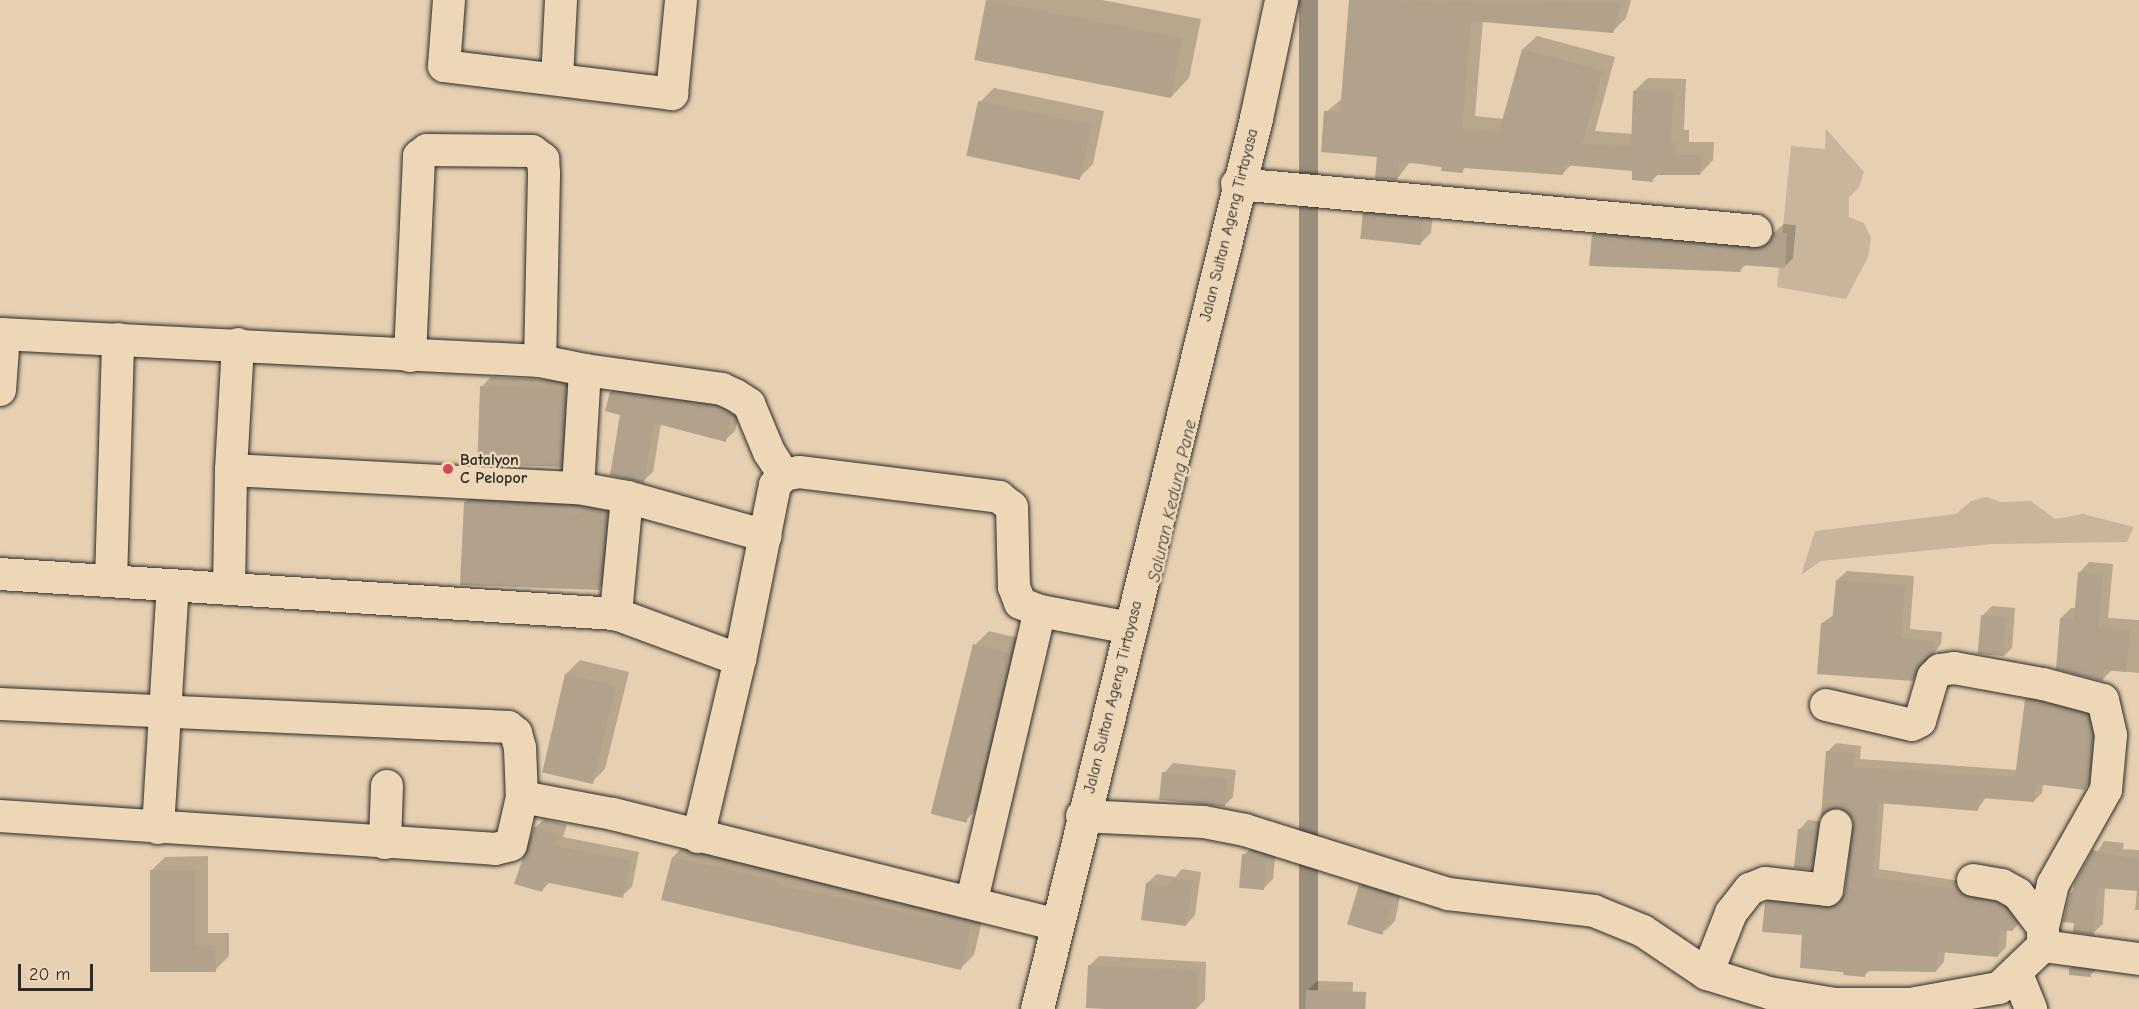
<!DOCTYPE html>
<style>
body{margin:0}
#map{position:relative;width:2139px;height:1009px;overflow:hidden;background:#e6d0b1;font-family:"Comic Neue",sans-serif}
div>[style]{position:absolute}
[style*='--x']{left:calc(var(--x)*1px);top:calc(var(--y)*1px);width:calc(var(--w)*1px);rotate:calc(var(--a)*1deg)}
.green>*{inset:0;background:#c8b59c}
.water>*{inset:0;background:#9c8e7c;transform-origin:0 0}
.shadow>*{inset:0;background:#0003}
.building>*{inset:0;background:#b2a28c;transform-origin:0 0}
.roads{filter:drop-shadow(0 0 2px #2b2b2b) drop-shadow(0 0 2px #2b2b2b)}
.minor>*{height:32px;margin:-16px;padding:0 16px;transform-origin:16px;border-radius:16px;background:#eed7b7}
.major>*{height:33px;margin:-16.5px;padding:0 16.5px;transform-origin:16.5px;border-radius:16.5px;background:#eed7b7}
.dots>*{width:16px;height:16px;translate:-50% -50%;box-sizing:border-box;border:3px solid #eed7b7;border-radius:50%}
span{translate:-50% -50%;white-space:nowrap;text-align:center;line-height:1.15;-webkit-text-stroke:5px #eed7b7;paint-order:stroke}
.street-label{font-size:16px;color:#2b2b2b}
.poi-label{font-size:16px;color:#2b2b2b;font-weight:700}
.left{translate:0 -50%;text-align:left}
.water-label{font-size:18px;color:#47443f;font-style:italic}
.scale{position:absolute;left:18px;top:964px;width:75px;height:27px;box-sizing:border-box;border:3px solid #2b2b2b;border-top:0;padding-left:8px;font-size:18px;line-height:21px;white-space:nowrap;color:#2b2b2b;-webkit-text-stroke:4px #eed7b7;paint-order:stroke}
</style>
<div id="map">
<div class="green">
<div style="clip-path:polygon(1826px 129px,1864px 172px,1859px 187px,1849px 198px,1849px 217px,1864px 223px,1871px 238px,1868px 257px,1846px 299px,1777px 287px,1791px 146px,1825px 149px)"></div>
<div style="clip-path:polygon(1986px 497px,2001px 502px,2031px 501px,2055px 519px,2083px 514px,2134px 527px,2127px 542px,1992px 544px,1821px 561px,1801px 575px,1815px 531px,1956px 514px,1971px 501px)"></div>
</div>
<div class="water">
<div style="left:1299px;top:0;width:19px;height:1038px"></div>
</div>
<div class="shadow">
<div style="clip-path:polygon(988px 0,1102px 0,1201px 19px,1189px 78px,1171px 97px,976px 59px)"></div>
<div style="clip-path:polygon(1351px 0,1631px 0,1626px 18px,1613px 31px,1483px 20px,1475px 116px,1504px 119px,1523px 49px,1537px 36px,1615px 57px,1595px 131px,1633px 134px,1634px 91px,1648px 78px,1686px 79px,1684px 130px,1689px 130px,1689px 142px,1714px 142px,1713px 160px,1700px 174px,1659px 174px,1652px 180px,1634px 170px,1572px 164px,1563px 173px,1466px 167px,1462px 171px,1410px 162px,1397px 179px,1378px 155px,1326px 112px,1343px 98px)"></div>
<div style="clip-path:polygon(994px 88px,1104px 111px,1093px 164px,1079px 178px,980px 102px)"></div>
<div style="clip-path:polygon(1374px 205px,1433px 210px,1431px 233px,1422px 242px,1364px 214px)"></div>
<div style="clip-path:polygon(1784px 224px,1796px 225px,1793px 258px,1784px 267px,1747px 264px,1740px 270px,1593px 235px,1602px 226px,1764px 241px)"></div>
<div style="clip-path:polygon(491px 377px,574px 381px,570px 458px,561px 468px,481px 387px)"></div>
<div style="clip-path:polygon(620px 383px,741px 406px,735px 431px,725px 440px,661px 423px,653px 472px,643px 481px,611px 392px)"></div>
<div style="clip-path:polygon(479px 489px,621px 498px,614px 574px,599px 588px,465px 503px)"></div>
<div style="clip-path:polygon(2089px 562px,2113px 564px,2108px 618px,2139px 620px,2139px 673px,2112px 670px,2102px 680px,2061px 618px,2071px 608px,2076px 608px,2079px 573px)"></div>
<div style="clip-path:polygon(1847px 571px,1914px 576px,1910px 629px,1942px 632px,1941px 644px,1913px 679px,1822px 623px,1835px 614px,1837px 580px)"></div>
<div style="clip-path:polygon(1992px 606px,2015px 608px,2012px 648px,2003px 657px,1983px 615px)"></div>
<div style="clip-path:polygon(989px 631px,1022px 639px,980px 806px,966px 820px,975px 645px)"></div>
<div style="clip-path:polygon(580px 660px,629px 672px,605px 769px,591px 783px,566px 674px)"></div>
<div style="clip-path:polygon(2034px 692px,2096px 707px,2100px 727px,2093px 780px,2085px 788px,2043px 783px,2042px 793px,2034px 801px,1986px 797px,1978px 809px,1884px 802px,1879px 869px,1967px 882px,2004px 895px,2021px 921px,2013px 930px,2007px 929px,2006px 947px,1998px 956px,1945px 951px,1944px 962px,1936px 971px,1871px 969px,1865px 975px,1801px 967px,1804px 934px,1766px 903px,1774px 895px,1835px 900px,1846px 894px,1854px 819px,1827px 752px,1836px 743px,1861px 746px,1860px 759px,2017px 770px,2026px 700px)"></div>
<div style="clip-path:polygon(1173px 763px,1236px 770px,1233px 797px,1224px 806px,1164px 773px)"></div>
<div style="clip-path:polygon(544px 819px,567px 825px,563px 837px,639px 852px,632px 887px,622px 896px,550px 882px,542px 890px,535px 828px)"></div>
<div style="clip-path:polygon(1808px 820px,1826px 822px,1820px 859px,1811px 869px,1799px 830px)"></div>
<div style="clip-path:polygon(2104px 841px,2124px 843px,2123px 849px,2139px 850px,2139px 910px,2135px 910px,2137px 890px,2105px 887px,2103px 924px,2093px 933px,2075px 921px,2071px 893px)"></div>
<div style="clip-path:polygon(687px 843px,984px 912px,974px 955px,960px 969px,673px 857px)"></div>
<div style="clip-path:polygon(1253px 846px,1276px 847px,1273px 879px,1264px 888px,1244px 855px)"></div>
<div style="clip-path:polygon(208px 856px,208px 933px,229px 933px,229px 956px,215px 970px,151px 970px,151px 871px,165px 857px)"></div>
<div style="clip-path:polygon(1182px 869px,1201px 872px,1195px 915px,1186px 925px,1147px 883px,1157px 874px,1175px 877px)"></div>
<div style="clip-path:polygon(1370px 876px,1402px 887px,1395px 921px,1385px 931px,1361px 886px)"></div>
<div style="clip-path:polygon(1099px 956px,1206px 962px,1205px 1000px,1196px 1009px,1087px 1007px,1090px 965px)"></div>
<div style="clip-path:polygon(2075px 964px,2095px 967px,2095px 971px,2090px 975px,2071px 968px)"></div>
<div style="clip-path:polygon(1317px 981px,1353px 982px,1352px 1009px,1307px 1009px,1308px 990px)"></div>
</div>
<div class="building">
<div style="left:986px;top:0;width:200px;height:61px;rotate:11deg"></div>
<div style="clip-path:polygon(1349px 0,1622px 3px,1613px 33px,1471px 21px,1462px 129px,1499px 132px,1522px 49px,1603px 71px,1582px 144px,1631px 147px,1633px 91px,1673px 92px,1671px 143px,1676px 143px,1676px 155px,1701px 155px,1700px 175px,1653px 175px,1653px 182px,1632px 180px,1632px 171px,1564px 165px,1563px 175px,1463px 168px,1463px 173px,1441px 171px,1442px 166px,1399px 162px,1397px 180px,1375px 178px,1377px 157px,1321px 152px,1324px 111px,1340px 112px)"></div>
<div style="left:978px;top:101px;width:116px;height:56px;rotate:12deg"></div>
<div style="left:1363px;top:213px;width:61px;height:26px;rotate:6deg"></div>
<div style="clip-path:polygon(1774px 232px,1787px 233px,1785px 268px,1740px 265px,1741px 272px,1589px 266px,1592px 234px,1754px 249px,1770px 242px)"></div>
<div style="left:480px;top:386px;width:86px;height:78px;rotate:2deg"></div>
<div style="clip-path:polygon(610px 392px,683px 402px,731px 414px,726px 442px,654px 423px,644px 483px,610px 475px,620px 415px,605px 411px)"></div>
<div style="clip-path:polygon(471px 500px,561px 505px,568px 506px,568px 512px,582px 514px,583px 507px,607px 512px,600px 590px,460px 585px,464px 502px)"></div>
<div style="clip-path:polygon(2078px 572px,2103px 574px,2098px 627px,2130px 630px,2126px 672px,2104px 670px,2103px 681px,2056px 669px,2060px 618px,2074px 619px)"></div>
<div style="clip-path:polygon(1836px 580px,1905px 585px,1901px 638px,1933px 641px,1932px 655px,1920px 665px,1913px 681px,1817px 674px,1821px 623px,1832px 623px)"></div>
<div style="left:1981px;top:615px;width:25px;height:39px;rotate:5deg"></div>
<div style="left:973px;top:644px;width:37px;height:175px;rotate:14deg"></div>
<div style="left:565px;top:674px;width:52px;height:101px;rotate:13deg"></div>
<div style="clip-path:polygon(2025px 699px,2088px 715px,2093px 736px,2085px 790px,2036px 784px,2034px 802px,1980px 798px,1978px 811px,1878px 803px,1872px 877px,1958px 889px,1969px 898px,2006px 908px,2014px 919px,2013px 931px,2000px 930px,1998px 957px,1938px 952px,1936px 972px,1866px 971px,1865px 977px,1843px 975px,1844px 972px,1800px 968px,1802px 935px,1762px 932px,1765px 903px,1826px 908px,1835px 906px,1845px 893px,1853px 820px,1838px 808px,1821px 817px,1826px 751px,1854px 753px,1852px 767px,2015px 777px)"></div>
<div style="left:1162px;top:772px;width:66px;height:28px;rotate:6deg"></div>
<div style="clip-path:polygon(534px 827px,558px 834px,555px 846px,631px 861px,623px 898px,545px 882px,542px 892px,514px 884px)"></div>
<div style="left:1798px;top:829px;width:19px;height:39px;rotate:6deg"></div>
<div style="clip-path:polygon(2093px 850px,2139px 860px,2139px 891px,2097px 888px,2094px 935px,2073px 932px,2074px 923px,2063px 922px,2070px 893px,2073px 893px,2074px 884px)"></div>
<div style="left:1242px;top:854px;width:25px;height:34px;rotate:5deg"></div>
<div style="clip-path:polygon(672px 857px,777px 881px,777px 885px,971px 926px,961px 970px,661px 900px)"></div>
<div style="clip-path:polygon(150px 870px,195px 870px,195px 946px,215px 946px,216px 972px,150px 972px)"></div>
<div style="clip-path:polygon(1171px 878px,1193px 881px,1186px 926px,1141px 920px,1146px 883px,1170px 886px)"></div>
<div style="left:1359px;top:885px;width:37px;height:41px;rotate:17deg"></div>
<div style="left:1088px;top:965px;width:110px;height:43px;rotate:3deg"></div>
<div style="clip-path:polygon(2069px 968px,2091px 971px,2091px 977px,2069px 975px)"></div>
<div style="left:1306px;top:990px;width:60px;height:19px;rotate:2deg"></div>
</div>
<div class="roads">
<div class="minor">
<div style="--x:449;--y:0;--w:66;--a:94.3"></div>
<div style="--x:444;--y:66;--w:230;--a:7"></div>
<div style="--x:672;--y:94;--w:94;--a:-84.5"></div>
<div style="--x:557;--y:79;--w:79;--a:-87.1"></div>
<div style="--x:1237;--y:184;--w:521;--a:5.17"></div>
<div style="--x:0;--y:334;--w:541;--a:2.86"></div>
<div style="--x:540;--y:361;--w:46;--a:11.3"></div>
<div style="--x:585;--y:370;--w:118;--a:93.4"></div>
<div style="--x:410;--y:356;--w:200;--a:-87.4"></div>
<div style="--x:419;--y:156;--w:10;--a:-37"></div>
<div style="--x:427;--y:150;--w:105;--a:0.5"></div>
<div style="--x:532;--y:151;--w:14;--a:36"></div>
<div style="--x:543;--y:159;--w:15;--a:86"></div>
<div style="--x:544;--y:174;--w:187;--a:91.2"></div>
<div style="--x:585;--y:370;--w:138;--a:7.9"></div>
<div style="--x:722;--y:389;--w:14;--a:25"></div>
<div style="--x:735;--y:395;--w:17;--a:33"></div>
<div style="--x:749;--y:404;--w:52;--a:67.4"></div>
<div style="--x:769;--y:452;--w:27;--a:57"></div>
<div style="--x:0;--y:390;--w:56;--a:-85.9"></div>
<div style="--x:231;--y:470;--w:126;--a:-86.8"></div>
<div style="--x:627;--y:497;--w:144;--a:15.7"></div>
<div style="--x:0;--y:574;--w:617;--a:3.72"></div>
<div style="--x:616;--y:614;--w:132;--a:20.4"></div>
<div style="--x:111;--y:581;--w:242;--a:-88.3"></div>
<div style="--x:229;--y:589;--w:119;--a:-89"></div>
<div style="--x:231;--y:470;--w:347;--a:3"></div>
<div style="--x:578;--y:488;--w:50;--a:10.4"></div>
<div style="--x:627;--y:497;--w:118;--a:95.4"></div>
<div style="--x:0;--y:704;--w:509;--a:2.59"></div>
<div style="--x:508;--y:727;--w:10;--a:37"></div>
<div style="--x:516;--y:733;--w:16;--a:75"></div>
<div style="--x:520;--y:748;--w:49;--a:87.7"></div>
<div style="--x:1826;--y:705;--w:88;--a:13.1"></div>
<div style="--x:1912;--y:725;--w:9;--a:-27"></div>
<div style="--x:1920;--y:721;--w:46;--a:-73.5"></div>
<div style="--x:1933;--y:677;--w:10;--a:-45"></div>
<div style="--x:1940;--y:670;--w:14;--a:-8"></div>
<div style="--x:1954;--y:668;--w:90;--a:10.2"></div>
<div style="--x:2043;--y:684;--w:62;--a:14.9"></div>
<div style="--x:2103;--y:700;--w:36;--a:77"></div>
<div style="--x:2111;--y:735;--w:55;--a:95.2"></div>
<div style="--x:2106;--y:790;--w:108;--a:119.4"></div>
<div style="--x:2053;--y:884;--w:44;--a:103.1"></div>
<div style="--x:0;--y:816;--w:496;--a:3.8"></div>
<div style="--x:495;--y:849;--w:16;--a:-14"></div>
<div style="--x:511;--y:845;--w:49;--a:-77.1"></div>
<div style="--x:522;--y:797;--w:93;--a:10.6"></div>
<div style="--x:613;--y:814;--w:455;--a:14"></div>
<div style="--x:1082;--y:816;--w:122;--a:2.8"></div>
<div style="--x:1204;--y:822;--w:42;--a:11"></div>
<div style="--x:1245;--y:830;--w:213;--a:17.5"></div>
<div style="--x:1448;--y:894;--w:147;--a:6.6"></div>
<div style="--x:1594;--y:911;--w:53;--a:22.2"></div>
<div style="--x:1643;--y:931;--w:77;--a:33.9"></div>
<div style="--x:1707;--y:974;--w:65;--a:17"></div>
<div style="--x:1769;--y:993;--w:67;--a:9.5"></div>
<div style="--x:1835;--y:1004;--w:75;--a:0"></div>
<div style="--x:1910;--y:1004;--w:90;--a:-10.2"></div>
<div style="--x:1999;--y:988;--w:61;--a:-43.7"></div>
<div style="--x:2043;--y:946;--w:97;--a:7.7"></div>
<div style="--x:158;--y:828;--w:242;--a:-86.5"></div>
<div style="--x:698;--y:837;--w:182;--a:-76.7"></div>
<div style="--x:740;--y:660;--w:178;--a:-78.7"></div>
<div style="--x:775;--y:485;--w:13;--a:-48"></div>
<div style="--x:784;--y:475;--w:15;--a:-11"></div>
<div style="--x:799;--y:472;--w:202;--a:7.1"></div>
<div style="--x:999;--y:497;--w:16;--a:38"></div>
<div style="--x:1012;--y:507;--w:80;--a:88.6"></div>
<div style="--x:1014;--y:587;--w:17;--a:69"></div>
<div style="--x:1020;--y:603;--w:22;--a:22"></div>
<div style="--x:1040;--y:611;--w:92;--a:10.7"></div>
<div style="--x:385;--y:843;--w:57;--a:-88"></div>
<div style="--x:1973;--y:880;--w:29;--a:10"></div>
<div style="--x:2002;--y:885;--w:18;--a:29"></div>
<div style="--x:2018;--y:894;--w:41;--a:52.9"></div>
<div style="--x:2043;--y:927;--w:15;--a:90"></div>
<div style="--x:972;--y:900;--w:297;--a:-76.8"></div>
<div style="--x:1707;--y:974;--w:66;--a:-68.5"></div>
<div style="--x:1731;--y:913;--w:31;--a:-52"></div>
<div style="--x:1750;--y:889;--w:16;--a:-22"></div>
<div style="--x:1765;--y:883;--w:62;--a:6.4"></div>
<div style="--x:1827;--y:890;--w:65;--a:-82"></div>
<div style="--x:2017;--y:974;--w:38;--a:68"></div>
</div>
<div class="major">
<div style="--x:1037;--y:1009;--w:918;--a:-76.19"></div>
<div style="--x:1256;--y:118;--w:121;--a:-78"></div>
</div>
</div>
<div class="dots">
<div style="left:448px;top:469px;background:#d1495b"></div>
</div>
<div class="street-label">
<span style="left:1229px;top:225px;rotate:-76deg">Jalan Sultan Ageng Tirtayasa</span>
<span style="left:1113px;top:697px;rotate:-76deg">Jalan Sultan Ageng Tirtayasa</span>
</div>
<div class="poi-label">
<span class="left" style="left:460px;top:469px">Batalyon<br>C Pelopor</span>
</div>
<div class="water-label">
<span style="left:1173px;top:501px;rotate:-77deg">Saluran Kedung Pane</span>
</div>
<div class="scale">20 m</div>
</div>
